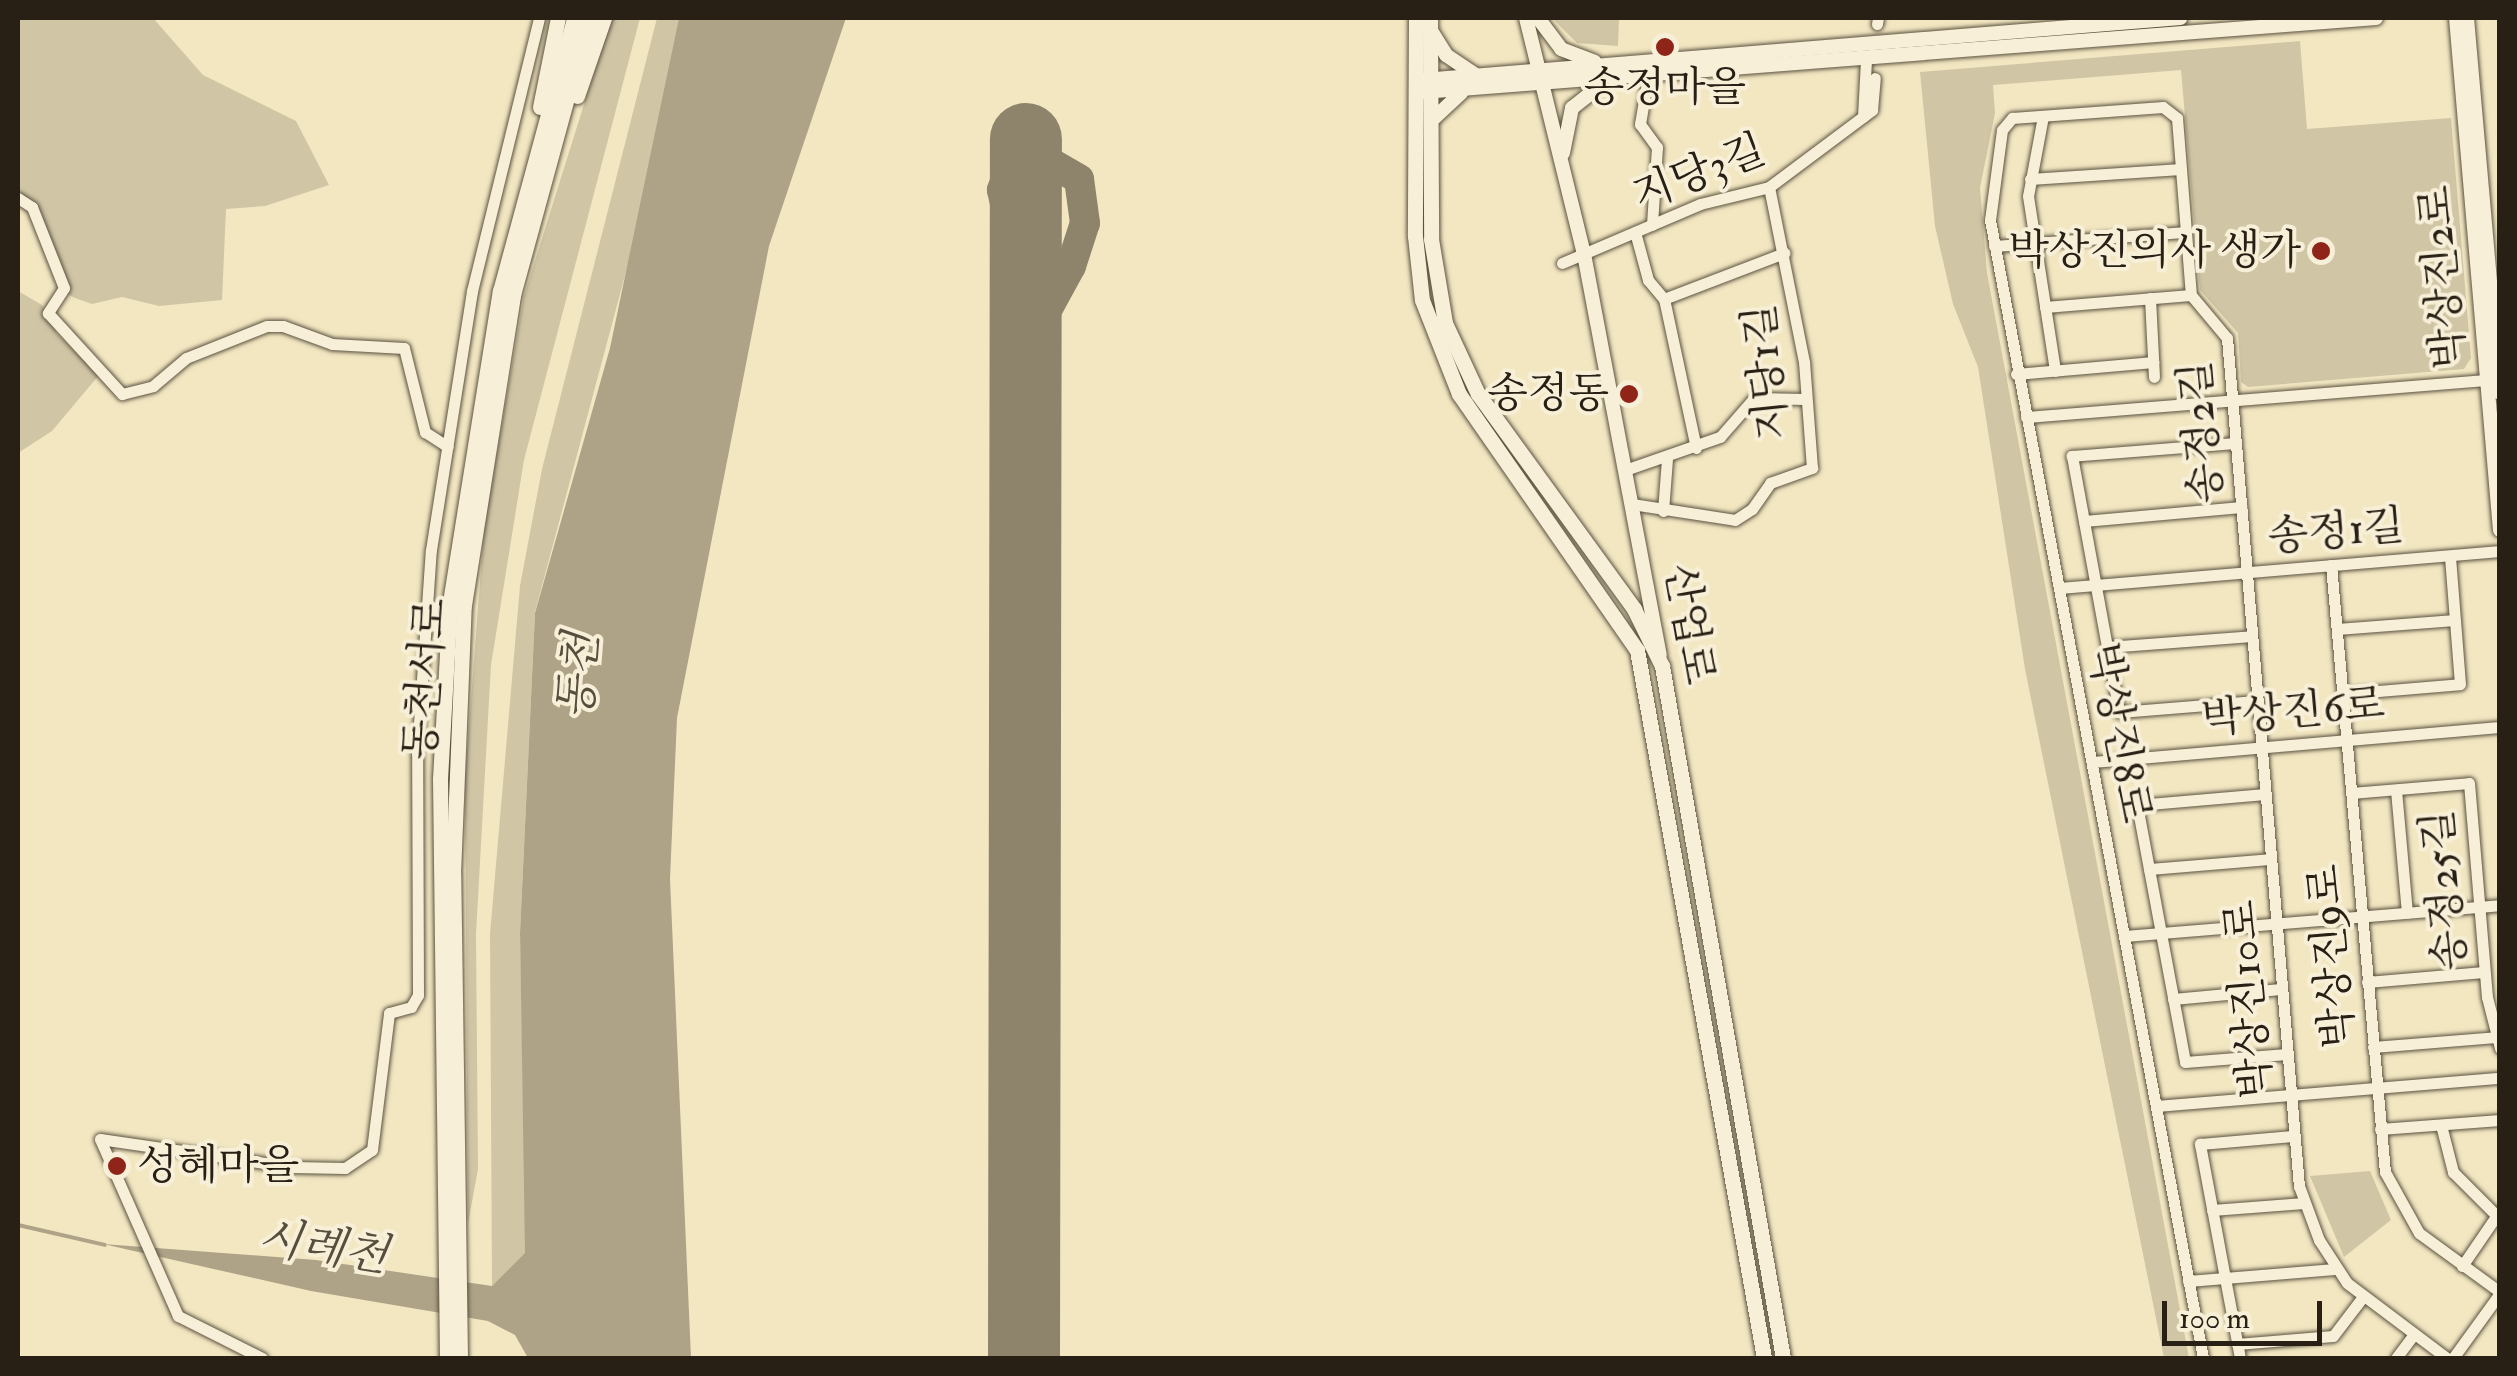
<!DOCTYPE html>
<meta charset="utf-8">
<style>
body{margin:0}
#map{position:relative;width:2517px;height:1376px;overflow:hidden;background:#f3e7c2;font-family:"IM FELL Double Pica","Noto Serif KR",serif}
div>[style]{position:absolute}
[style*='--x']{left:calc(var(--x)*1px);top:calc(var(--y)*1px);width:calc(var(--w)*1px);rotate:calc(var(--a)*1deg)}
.green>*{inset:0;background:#d0c5a5}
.water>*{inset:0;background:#aea387}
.stream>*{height:4px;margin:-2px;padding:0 2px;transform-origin:2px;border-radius:2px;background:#aea387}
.taxiway>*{height:30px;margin:-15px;padding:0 15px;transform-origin:15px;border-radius:15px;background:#8e846c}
.runway>*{height:72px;margin:-36px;padding:0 36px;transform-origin:36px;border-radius:36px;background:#8e846c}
.roads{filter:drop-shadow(0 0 2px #5b5240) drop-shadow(0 0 2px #5b5240)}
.minor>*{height:11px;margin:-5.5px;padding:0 5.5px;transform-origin:5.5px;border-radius:5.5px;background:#f7efd7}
.tertiary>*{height:14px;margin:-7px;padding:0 7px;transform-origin:7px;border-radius:7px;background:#f7efd7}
.secondary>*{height:15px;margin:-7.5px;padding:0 7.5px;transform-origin:7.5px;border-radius:7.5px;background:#f7efd7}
.dots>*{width:28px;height:28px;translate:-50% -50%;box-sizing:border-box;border:5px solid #f7efd7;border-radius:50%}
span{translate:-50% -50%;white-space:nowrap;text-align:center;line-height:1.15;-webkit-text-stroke:8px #f7efd7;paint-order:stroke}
.poi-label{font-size:42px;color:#282015}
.right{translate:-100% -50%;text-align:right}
.left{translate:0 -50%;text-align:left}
.street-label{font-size:42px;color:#282015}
.water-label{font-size:45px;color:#574e3d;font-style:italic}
.frame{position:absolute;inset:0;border:20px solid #282015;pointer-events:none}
.scale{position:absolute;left:2162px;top:1301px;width:160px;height:45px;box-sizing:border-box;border:5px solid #282015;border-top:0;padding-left:12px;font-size:30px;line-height:35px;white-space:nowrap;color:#282015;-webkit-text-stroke:8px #f7efd7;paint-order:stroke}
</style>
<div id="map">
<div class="green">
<div style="clip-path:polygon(18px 18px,153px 18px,203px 75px,296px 121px,329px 185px,265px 206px,226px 209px,222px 300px,159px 306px,122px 297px,92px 304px,75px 298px,65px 293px,46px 238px,18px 195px)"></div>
<div style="clip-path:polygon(611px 18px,640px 18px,524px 460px,491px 665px,476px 934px,478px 1169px,468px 1224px,465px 779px,484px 529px,524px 296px)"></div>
<div style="clip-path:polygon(657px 18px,679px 18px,639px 223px,535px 612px,520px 933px,526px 1253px,492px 1286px,490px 934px,520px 586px,542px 469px)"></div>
<div style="clip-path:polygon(1552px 18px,1619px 20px,1618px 46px,1577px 43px)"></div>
<div style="clip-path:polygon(2300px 41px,2307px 129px,2451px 118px,2471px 358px,2464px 369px,2248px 387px,2241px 382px,2238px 333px,2200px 290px,2181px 70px,1993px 85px,1995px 113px,1980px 188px,1987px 273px,2189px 1358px,2164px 1358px,2025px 669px,1978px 367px,1953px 304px,1935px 226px,1920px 72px)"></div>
<div style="clip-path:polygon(18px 291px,42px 305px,57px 334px,99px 375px,52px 431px,18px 453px)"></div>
<div style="clip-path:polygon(2370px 1171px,2391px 1220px,2344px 1257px,2310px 1176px)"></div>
</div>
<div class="water">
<div style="clip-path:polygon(679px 18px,846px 18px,769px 246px,677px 718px,670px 879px,691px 1358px,528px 1358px,515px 1335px,488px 1321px,311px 1291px,103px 1244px,316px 1260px,492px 1286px,525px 1253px,520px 933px,535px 613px,610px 348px)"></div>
</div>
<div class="stream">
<div style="--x:18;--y:1225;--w:89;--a:12.9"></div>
</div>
<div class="taxiway">
<div style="--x:1026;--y:371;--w:28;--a:-84"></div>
<div style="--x:1029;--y:343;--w:88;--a:-61.4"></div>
<div style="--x:1071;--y:266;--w:45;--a:-72"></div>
<div style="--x:1085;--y:223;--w:44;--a:-97.8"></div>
<div style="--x:1079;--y:179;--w:46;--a:-150.1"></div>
<div style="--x:1039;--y:156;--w:26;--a:169"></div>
<div style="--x:1013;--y:161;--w:31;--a:111"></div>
<div style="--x:1002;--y:190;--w:113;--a:77.7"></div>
</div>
<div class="runway">
<div style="--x:1024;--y:1358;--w:1219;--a:-89.91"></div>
</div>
<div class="roads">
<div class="minor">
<div style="--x:1877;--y:24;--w:6;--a:-81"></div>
<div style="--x:1648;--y:77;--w:48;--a:99.7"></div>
<div style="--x:1640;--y:124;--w:29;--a:54"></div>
<div style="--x:1657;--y:147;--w:78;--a:93.7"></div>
<div style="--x:2043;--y:116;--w:81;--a:100.6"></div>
<div style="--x:2028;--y:196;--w:177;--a:81.2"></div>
<div style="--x:1863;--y:117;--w:58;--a:-87"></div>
<div style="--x:2030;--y:179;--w:151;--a:-3.8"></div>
<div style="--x:18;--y:198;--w:17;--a:33"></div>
<div style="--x:32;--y:207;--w:87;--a:68.4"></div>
<div style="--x:64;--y:288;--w:30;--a:123"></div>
<div style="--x:48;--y:313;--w:110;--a:47.6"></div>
<div style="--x:122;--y:394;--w:32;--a:-14"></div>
<div style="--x:153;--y:386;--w:43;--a:-40.3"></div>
<div style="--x:186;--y:358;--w:87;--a:-21.6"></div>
<div style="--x:267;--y:326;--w:16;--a:0"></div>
<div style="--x:283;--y:326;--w:52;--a:20.2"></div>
<div style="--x:332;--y:344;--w:72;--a:3.2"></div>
<div style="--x:404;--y:348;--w:87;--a:76"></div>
<div style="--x:425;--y:432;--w:27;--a:33"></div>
<div style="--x:1635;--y:232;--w:50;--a:74.8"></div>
<div style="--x:1648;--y:280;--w:25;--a:50"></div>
<div style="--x:1994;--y:246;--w:193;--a:-4.2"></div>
<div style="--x:1562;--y:263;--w:150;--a:-23.1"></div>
<div style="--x:1700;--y:204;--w:71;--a:-13.8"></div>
<div style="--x:1769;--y:187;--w:129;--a:-36.8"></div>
<div style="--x:1872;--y:110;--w:32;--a:-85"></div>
<div style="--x:2150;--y:298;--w:79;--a:87.1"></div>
<div style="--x:2045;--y:307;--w:146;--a:-4.7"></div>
<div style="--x:2016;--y:374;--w:138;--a:-5"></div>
<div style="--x:2026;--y:417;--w:462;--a:-4.6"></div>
<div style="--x:2236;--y:443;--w:165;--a:175.5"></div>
<div style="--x:2072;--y:456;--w:260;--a:79.6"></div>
<div style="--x:2119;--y:712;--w:138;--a:-4.6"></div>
<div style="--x:1696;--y:448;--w:152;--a:-102.1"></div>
<div style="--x:1664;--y:299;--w:129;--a:-21"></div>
<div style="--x:1625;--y:470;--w:101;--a:-19.2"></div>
<div style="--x:1720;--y:437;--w:52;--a:-48.9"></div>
<div style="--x:1754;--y:398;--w:51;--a:1.1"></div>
<div style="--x:1632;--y:504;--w:104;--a:8.8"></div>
<div style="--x:1735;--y:520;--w:20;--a:-33"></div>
<div style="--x:1752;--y:509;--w:32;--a:-55"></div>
<div style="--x:1770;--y:483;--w:45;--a:-19.7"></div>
<div style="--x:1812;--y:468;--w:106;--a:-94.3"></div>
<div style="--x:1804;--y:362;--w:178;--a:-101.3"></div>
<div style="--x:1663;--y:511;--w:52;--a:-85.6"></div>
<div style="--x:2084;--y:521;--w:158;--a:-5.1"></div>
<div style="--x:2331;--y:565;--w:609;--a:84.92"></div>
<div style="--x:2385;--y:1172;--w:70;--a:60.9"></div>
<div style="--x:2419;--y:1233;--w:100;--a:36.1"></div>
<div style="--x:2059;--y:588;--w:443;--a:-4.8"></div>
<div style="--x:2337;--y:629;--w:118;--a:-4.4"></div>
<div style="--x:2107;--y:647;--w:145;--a:-4.3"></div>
<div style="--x:2342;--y:694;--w:118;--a:-4.8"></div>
<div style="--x:2460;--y:684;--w:128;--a:-94.5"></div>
<div style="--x:2092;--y:762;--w:409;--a:-4.9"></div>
<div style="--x:2396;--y:790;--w:123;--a:84.9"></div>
<div style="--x:2351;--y:793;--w:118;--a:-4.8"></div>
<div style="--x:2469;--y:783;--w:215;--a:85.2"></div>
<div style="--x:2487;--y:997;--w:53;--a:75.7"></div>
<div style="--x:2265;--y:794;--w:128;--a:175.1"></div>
<div style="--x:2137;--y:805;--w:261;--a:79.4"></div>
<div style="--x:2185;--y:1062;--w:102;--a:-4.5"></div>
<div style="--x:2149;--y:869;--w:121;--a:-4.7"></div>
<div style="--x:2124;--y:936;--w:377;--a:-4.7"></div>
<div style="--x:2367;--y:982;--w:117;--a:-4.9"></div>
<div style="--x:2173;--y:999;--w:108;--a:-5.3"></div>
<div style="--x:2373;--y:1047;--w:123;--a:-4.6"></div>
<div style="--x:2156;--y:1106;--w:345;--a:-4.7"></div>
<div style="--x:2441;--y:1125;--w:49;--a:75.7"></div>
<div style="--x:2453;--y:1172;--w:62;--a:45"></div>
<div style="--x:2380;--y:1129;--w:120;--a:-4.3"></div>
<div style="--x:2212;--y:1210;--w:92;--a:-4.4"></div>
<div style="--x:2462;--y:1266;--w:65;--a:-55.6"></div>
<div style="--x:2188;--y:1281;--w:147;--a:-4.7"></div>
<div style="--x:2237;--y:1344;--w:96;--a:-4.8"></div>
<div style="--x:2333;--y:1336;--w:48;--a:-52.7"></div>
<div style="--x:262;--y:1358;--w:94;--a:-153.4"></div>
<div style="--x:178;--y:1316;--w:193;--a:-113.8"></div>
<div style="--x:100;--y:1139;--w:194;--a:8.3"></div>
<div style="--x:292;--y:1167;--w:53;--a:1.1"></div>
<div style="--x:345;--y:1168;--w:32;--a:-34"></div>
<div style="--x:372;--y:1150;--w:138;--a:-82.9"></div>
<div style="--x:389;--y:1013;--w:23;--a:-15"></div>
<div style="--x:411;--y:1007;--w:14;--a:-60"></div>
<div style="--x:418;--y:995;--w:242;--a:-90.2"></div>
<div style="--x:417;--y:753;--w:203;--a:-86.1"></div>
<div style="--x:431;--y:550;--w:262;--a:-81"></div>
<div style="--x:472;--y:291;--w:281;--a:-76.2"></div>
<div style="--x:2203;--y:1358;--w:1158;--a:-100.6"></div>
<div style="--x:1990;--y:220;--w:91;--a:-82.4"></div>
<div style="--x:2002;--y:130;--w:16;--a:-50"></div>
<div style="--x:2012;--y:118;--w:151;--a:-4.2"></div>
<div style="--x:2163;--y:107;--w:18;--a:38"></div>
<div style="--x:2177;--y:118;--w:178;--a:85.5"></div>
<div style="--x:2191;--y:295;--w:56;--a:50.1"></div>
<div style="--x:2227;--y:338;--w:851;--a:85.15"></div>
<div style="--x:2299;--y:1186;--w:58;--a:69.7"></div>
<div style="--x:2319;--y:1240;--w:51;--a:56.9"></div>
<div style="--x:2347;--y:1283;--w:125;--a:36.9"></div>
<div style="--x:2240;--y:1358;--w:218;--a:-100.6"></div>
<div style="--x:2200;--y:1144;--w:93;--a:-4.9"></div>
<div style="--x:2396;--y:1358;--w:26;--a:-53"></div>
<div style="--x:2453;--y:1358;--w:80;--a:-54.1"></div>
</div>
<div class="tertiary">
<div style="--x:1526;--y:18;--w:243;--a:76.2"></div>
<div style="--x:1584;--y:254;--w:408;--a:79.3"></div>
<div style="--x:1538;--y:18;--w:39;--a:53"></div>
<div style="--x:1561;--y:49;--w:36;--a:21"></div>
<div style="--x:2456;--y:18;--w:514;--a:85.09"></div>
<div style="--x:2467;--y:18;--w:376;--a:85"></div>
<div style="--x:1430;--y:29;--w:31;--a:58"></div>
<div style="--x:1446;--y:55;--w:36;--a:34"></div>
<div style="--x:1423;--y:80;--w:760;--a:-4.68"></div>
<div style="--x:1422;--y:92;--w:957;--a:-4.44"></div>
<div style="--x:1431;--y:121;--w:42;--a:-43.1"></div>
<div style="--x:1563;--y:153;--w:46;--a:-78.7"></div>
<div style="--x:1572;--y:108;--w:42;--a:-38.2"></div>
</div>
<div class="secondary">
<div style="--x:1416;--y:18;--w:218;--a:90.3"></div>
<div style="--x:1415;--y:236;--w:64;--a:83.8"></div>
<div style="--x:1422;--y:300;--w:101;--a:68.5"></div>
<div style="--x:1459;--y:394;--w:312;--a:55.2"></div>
<div style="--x:1637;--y:650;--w:719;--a:79.83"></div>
<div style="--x:1430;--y:18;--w:221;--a:89.7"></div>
<div style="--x:1431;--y:239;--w:85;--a:80.5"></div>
<div style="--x:1445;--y:323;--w:78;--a:65.1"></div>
<div style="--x:1478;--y:394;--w:266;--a:54"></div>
<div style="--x:1634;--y:609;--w:64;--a:63.8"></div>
<div style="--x:1662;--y:666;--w:702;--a:80.08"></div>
<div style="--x:577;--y:96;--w:83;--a:-70.9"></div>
<div style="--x:540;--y:107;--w:91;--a:-78.6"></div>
<div style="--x:447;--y:1358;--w:579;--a:-90.69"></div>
<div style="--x:440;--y:779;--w:177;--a:-86.8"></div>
<div style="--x:450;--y:602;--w:315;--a:-80.9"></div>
<div style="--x:500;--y:291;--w:283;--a:-74.8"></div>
<div style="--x:460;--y:1358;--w:484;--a:-90.8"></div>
<div style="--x:453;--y:874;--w:269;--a:-87.7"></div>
<div style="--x:464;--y:605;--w:314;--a:-81"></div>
<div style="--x:513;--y:295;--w:287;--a:-74.7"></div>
</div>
</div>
<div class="dots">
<div style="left:1665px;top:47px;background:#8f2418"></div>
<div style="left:2321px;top:251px;background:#8f2418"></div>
<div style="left:1629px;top:394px;background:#8f2418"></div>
<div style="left:117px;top:1166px;background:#8f2418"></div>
</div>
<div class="poi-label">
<span style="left:1665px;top:88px">송정마을</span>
<span class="right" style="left:2301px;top:251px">박상진의사 생가</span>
<span class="right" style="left:1609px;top:394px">송정동</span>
<span class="left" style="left:137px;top:1166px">성혜마을</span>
</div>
<div class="street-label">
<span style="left:1699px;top:173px;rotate:-21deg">지당3길</span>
<span style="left:2443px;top:277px;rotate:-95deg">박상진2로</span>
<span style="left:1767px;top:372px;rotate:-96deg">지당1길</span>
<span style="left:2202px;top:432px;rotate:-95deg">송정2길</span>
<span style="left:2336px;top:532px;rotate:-5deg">송정1길</span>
<span style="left:1689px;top:624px;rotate:80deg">산업로</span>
<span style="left:426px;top:679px;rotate:-86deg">동천서로</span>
<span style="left:2293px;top:712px;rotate:-5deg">박상진6로</span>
<span style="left:2119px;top:733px;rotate:79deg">박상진8로</span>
<span style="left:2445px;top:890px;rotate:-95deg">송정25길</span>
<span style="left:2332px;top:956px;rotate:-95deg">박상진9로</span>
<span style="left:2249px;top:999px;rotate:-95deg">박상진10로</span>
</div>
<div class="water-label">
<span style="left:580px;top:676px;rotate:-85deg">동천</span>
<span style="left:323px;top:1248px;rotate:9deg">시례천</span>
</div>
<div class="frame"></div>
<div class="scale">100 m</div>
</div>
